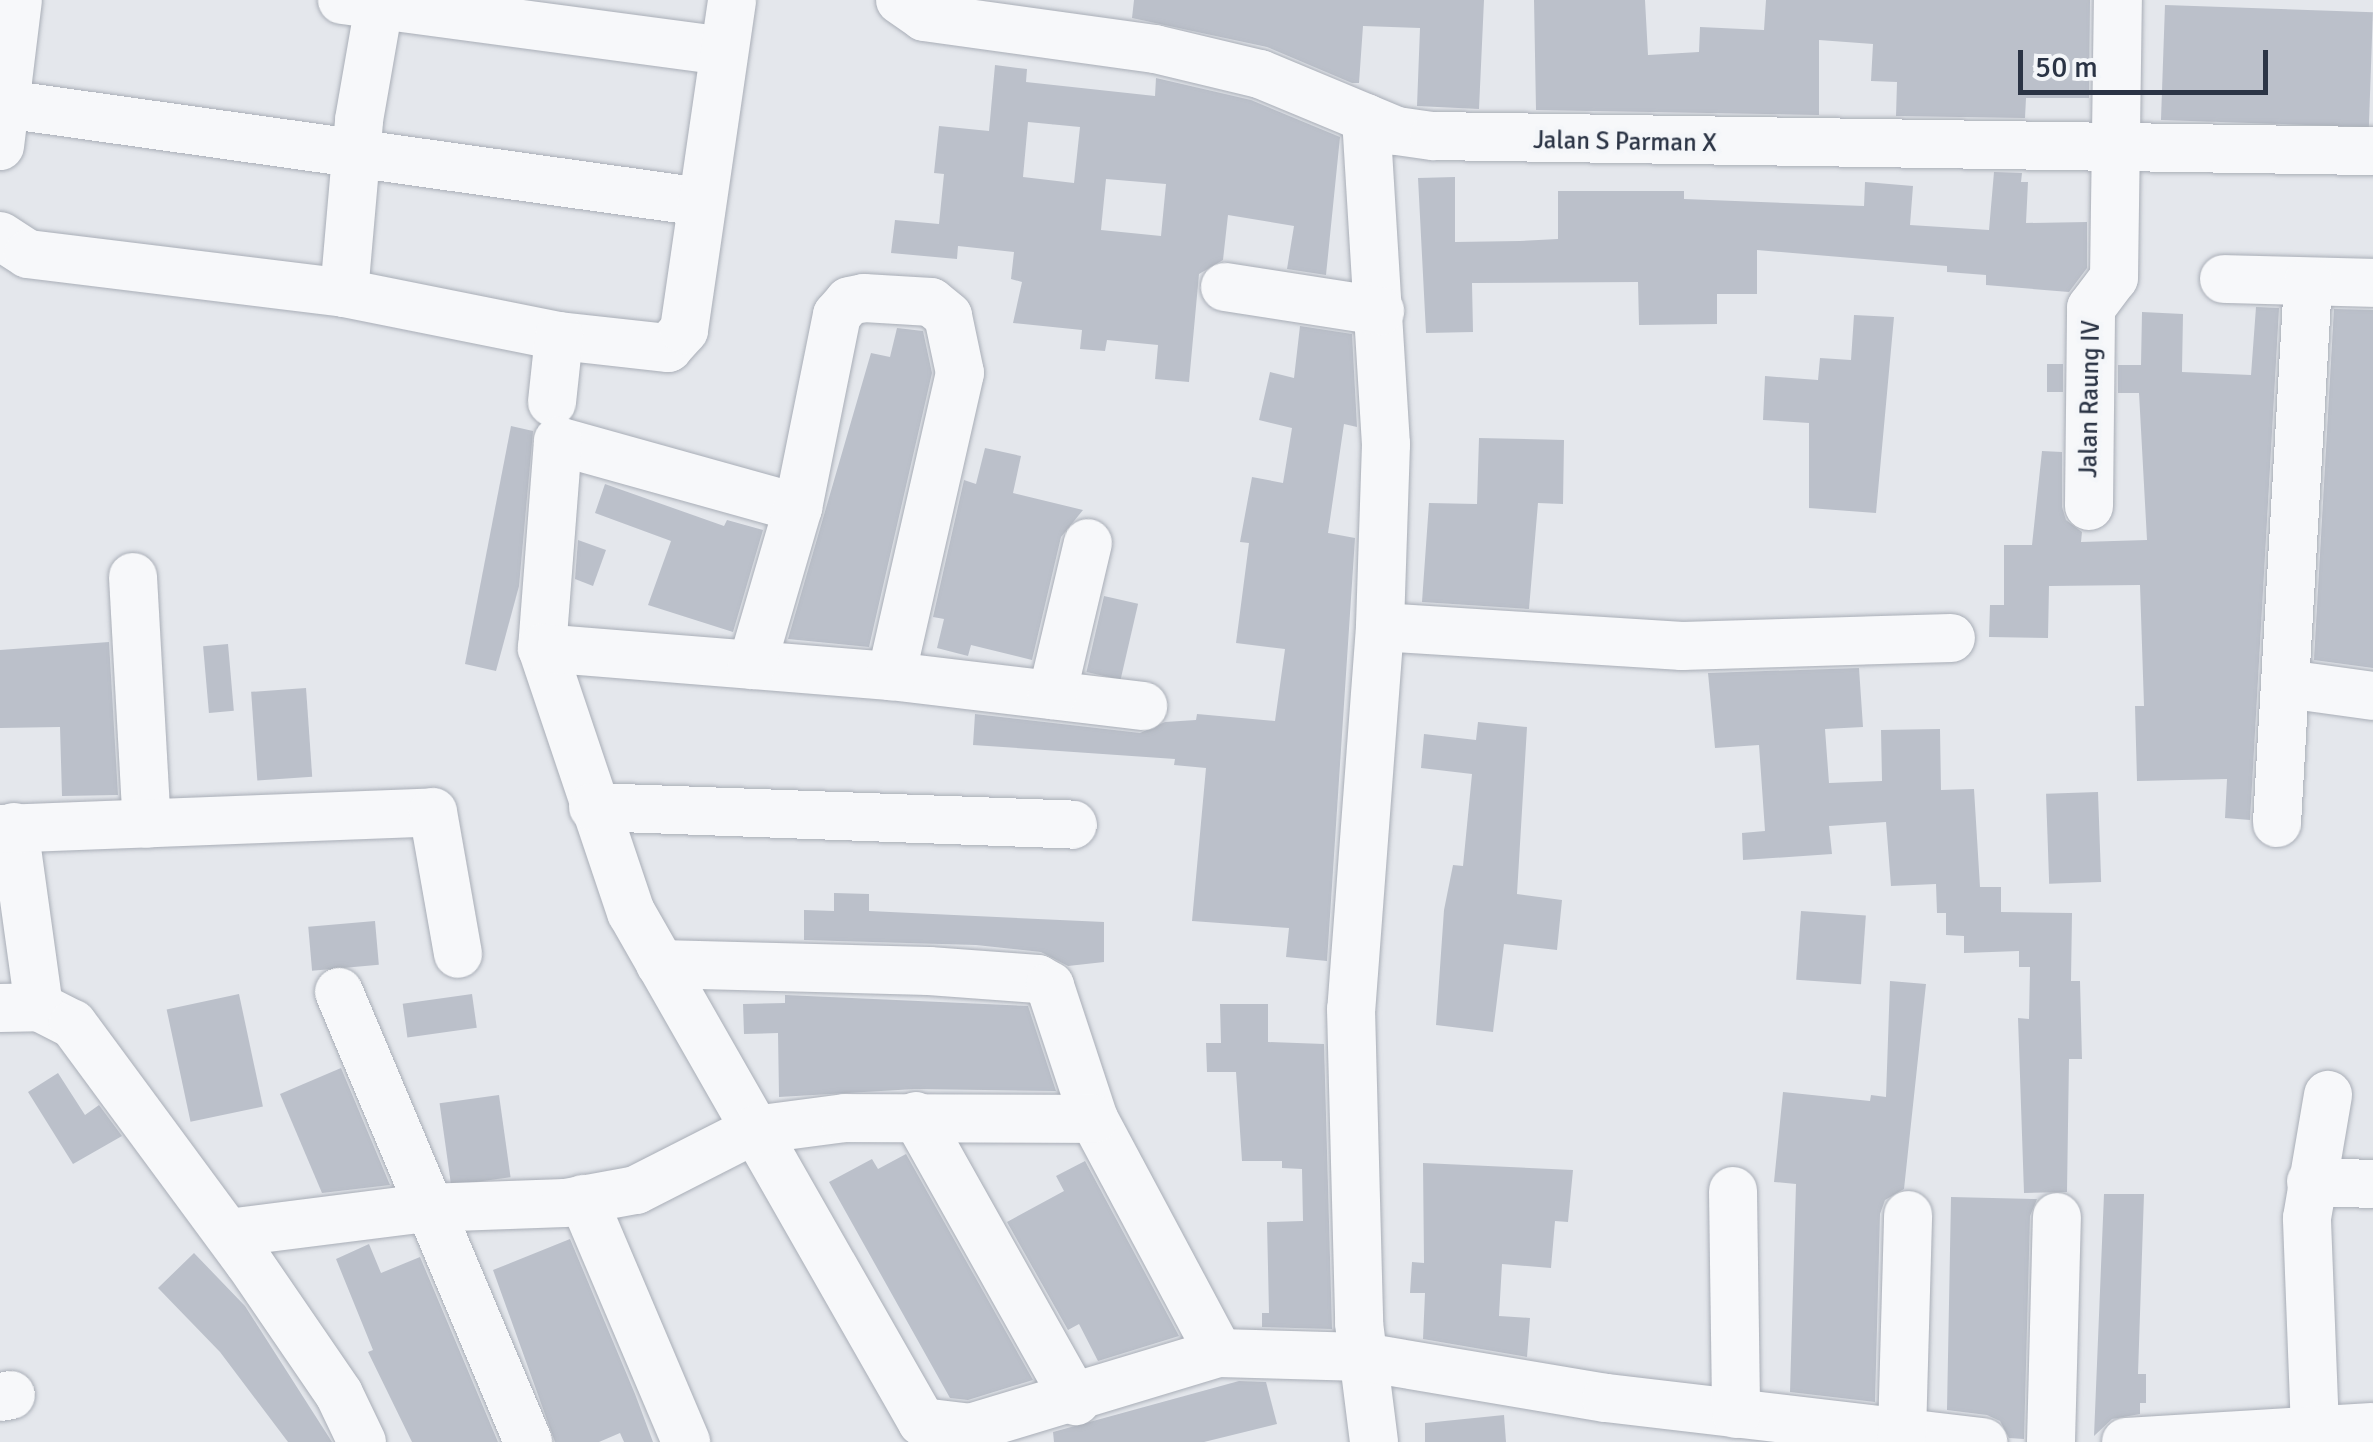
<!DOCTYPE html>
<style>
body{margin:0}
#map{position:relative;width:2373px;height:1442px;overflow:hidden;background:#e4e7ec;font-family:Signika,sans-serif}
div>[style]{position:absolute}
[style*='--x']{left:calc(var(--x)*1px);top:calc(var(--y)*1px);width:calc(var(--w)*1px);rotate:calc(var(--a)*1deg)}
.building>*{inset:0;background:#bbc0ca;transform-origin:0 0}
.roads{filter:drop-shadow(0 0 2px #a9aeb7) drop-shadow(0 0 2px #a9aeb7)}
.minor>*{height:48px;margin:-24px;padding:0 24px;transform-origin:24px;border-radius:24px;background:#f7f8fa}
span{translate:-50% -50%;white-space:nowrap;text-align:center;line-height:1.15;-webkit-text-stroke:9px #f4f6f9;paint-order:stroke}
.street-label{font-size:25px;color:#2b3445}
.scale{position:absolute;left:2018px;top:50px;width:250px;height:45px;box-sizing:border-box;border:5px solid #2b3445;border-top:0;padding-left:12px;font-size:30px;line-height:35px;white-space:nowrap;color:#2b3445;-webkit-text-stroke:8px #f4f6f9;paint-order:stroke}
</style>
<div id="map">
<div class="building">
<div style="clip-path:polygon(1134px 0,1484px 0,1479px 109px,1417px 106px,1420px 28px,1363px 26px,1359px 83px,1352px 83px,1267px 47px,1132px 18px)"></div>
<div style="clip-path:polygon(1534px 0,1645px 0,1648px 55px,1699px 52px,1700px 27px,1764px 30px,1766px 0,2090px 0,2089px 98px,2026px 98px,2025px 118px,1896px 116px,1897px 82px,1871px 81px,1873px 44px,1819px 40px,1819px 115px,1536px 110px)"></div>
<div style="left:2165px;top:5px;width:208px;height:115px;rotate:2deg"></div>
<div style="clip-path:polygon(evenodd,995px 65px,1027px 69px,1026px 82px,1155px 96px,1156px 78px,1251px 100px,1340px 137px,1326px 275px,1287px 269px,1294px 226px,1228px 215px,1223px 260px,1199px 274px,1189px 382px,1155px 379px,1158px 345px,1107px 340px,1105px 351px,1080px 349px,1082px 330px,1013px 323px,1022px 282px,1011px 279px,1014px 252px,958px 246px,957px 259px,891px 253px,895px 220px,939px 224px,944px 174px,934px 173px,939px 126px,989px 131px,995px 65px,1028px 122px,1080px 127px,1074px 183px,1023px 177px,1028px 122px,995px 65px,1106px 179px,1166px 184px,1161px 236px,1101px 230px,1106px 179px)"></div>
<div style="clip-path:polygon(1994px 172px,2022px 173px,2021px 182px,2028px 182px,2026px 223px,2087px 222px,2087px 268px,2069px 292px,1986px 285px,1986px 275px,1947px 272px,1947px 266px,1757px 250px,1757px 294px,1717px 294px,1717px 324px,1639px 325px,1638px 282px,1472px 283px,1473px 332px,1426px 333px,1418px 178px,1455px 177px,1455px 242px,1520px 241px,1558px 239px,1558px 191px,1684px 191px,1684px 199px,1864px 206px,1865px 182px,1913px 186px,1910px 225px,1989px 230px)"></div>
<div style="clip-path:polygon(2256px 307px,2279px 308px,2250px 820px,2225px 818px,2227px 779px,2137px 781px,2135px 706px,2144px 706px,2140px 585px,2049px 586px,2048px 638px,1989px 637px,1990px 605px,2004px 605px,2004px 545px,2032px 545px,2042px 451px,2062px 452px,2062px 507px,2066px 520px,2082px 532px,2081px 542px,2147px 540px,2139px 393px,2118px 393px,2118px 365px,2141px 365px,2142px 312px,2183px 314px,2182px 372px,2251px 375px)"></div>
<div style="clip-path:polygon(2334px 309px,2373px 310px,2373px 668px,2314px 660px)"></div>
<div style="clip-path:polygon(1854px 315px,1894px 317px,1876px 513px,1809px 508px,1809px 423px,1763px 420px,1765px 376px,1818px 380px,1820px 358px,1851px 360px)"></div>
<div style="clip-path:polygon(1300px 326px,1352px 334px,1357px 427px,1344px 424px,1328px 533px,1355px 538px,1327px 961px,1286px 957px,1289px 928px,1192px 921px,1206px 768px,1174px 765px,1175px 759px,973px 745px,975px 714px,1140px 733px,1165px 722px,1196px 720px,1197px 714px,1275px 721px,1285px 649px,1236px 643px,1249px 543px,1240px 542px,1252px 477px,1283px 483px,1292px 428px,1259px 420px,1270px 372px,1294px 378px)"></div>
<div style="clip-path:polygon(897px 328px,923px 331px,932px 373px,869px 647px,788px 639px,871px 353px,890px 357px)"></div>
<div style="left:2047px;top:364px;width:16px;height:28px"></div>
<div style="clip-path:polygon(511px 426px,533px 431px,519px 586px,496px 671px,465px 664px)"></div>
<div style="clip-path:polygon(1479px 438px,1564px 440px,1563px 504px,1538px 503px,1529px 609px,1422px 602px,1429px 503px,1477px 504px)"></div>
<div style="clip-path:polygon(985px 448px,1021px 456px,1013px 493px,1083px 510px,1061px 537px,1032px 660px,971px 645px,968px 656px,937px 648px,944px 619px,933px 617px,964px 480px,976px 484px)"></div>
<div style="clip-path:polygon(605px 484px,724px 526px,727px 520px,763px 530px,733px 632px,648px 605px,671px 541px,595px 513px)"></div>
<div style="clip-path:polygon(578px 540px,606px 550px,593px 586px,575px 579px)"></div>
<div style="left:1104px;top:596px;width:35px;height:78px;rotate:13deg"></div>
<div style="clip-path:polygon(109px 642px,118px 795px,62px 796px,60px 727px,0 728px,0 650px)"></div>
<div style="left:228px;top:644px;width:67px;height:25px;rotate:85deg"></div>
<div style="clip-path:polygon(1859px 668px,1863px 727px,1825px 729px,1829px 783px,1882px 781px,1881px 730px,1940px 729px,1941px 790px,1974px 789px,1980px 887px,2001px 887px,2001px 912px,2072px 913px,2071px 981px,2080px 981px,2082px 1059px,2069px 1059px,2067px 1192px,2024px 1193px,2018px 1018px,2029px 1019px,2030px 967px,2019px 967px,2019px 951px,1964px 953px,1964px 936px,1946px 935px,1946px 913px,1937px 913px,1936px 884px,1891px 886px,1886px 822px,1829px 826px,1832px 854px,1743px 860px,1742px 833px,1765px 831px,1759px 745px,1715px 748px,1708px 673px)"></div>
<div style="left:306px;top:688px;width:89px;height:55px;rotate:86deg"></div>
<div style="clip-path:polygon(1478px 722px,1527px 727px,1517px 894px,1562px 900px,1557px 950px,1504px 944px,1493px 1032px,1436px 1025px,1444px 910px,1453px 865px,1463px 866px,1472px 774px,1421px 768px,1424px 734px,1476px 740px)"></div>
<div style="left:2098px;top:792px;width:90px;height:52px;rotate:88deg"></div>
<div style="clip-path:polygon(834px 893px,869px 894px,869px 911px,1104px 922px,1104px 962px,1068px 966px,1041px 952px,976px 945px,804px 940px,804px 910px,834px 911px)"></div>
<div style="left:1801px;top:911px;width:65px;height:69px;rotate:4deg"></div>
<div style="left:375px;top:921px;width:44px;height:67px;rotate:85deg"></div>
<div style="clip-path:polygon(1890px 981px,1926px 984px,1904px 1189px,1885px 1200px,1880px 1214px,1875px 1402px,1790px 1392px,1796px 1184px,1774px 1182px,1783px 1092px,1870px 1101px,1871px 1095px,1886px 1097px)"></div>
<div style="left:239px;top:994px;width:115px;height:74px;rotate:78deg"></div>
<div style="left:472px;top:994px;width:34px;height:70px;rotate:82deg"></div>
<div style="clip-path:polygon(785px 995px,1028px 1006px,1056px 1091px,915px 1089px,779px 1097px,778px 1033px,744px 1034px,743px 1004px,785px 1003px)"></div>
<div style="clip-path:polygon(1220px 1004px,1268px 1004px,1268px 1042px,1324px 1044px,1332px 1329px,1262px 1327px,1262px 1313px,1269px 1313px,1267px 1222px,1303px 1221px,1302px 1169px,1282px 1168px,1282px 1161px,1242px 1161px,1236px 1072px,1207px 1072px,1206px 1043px,1221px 1043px)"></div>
<div style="clip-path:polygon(341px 1068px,390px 1185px,322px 1193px,280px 1094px)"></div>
<div style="clip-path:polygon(58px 1073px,85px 1115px,99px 1105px,122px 1136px,73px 1164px,28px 1092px)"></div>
<div style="left:499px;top:1095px;width:83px;height:60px;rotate:82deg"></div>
<div style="clip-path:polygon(906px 1154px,1033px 1380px,968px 1400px,950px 1398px,829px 1182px,872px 1159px,878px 1169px)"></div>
<div style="clip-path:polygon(1085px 1161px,1179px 1336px,1098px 1361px,1079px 1324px,1068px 1330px,1007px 1222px,1064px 1191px,1056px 1176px)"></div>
<div style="clip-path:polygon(1423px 1163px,1573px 1170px,1568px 1222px,1555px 1221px,1551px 1268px,1502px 1264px,1499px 1316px,1530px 1318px,1527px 1357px,1423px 1339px,1425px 1293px,1410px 1293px,1412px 1262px,1424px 1263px)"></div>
<div style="clip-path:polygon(2104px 1194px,2144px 1194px,2138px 1374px,2146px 1374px,2146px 1403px,2140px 1403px,2140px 1414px,2112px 1419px,2094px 1436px)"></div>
<div style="clip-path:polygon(1951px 1197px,2037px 1199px,2030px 1216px,2024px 1439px,2009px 1438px,2000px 1421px,1987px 1415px,1947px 1410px)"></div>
<div style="clip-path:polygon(570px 1239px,635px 1394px,653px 1442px,624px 1442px,620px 1433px,599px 1442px,555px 1442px,493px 1270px)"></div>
<div style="clip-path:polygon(369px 1244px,381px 1273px,420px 1257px,498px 1442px,412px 1442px,368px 1352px,373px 1350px,336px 1259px)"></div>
<div style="clip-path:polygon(194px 1253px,245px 1306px,332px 1442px,288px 1442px,220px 1352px,158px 1288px)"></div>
<div style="clip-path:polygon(1239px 1381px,1266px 1382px,1277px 1424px,1204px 1442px,1054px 1442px,1053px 1432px)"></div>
<div style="clip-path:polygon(1504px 1415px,1506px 1442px,1425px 1442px,1425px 1423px)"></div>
</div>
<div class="roads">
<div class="minor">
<div style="--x:342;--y:0;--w:385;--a:7.6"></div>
<div style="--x:900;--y:0;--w:29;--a:35"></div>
<div style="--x:924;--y:17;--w:233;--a:7.9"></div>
<div style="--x:1155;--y:49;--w:108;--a:13.4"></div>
<div style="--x:1260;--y:74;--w:148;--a:22.6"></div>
<div style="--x:1397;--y:131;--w:37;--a:8"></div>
<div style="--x:1434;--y:136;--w:939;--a:0.92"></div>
<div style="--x:5;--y:104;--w:703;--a:8.01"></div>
<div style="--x:1366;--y:118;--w:327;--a:86.5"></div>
<div style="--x:1386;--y:444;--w:183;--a:91.9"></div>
<div style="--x:1380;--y:627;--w:383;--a:94.3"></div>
<div style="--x:1351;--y:1009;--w:314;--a:88.5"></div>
<div style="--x:1359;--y:1323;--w:120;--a:82.8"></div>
<div style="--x:0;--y:146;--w:147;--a:-83"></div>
<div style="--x:0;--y:236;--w:33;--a:33"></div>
<div style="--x:28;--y:254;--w:318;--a:7"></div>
<div style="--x:344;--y:293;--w:219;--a:11.3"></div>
<div style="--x:559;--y:336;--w:110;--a:6.3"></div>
<div style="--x:668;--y:348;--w:24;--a:-48"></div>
<div style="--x:684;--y:330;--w:333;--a:-81.7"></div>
<div style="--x:2224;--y:279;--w:149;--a:1.5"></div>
<div style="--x:1225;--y:287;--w:157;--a:8.8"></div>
<div style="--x:344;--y:293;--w:174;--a:-85"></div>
<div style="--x:359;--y:120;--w:122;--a:-80.1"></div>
<div style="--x:552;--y:402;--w:66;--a:-83.9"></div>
<div style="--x:2089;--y:506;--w:198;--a:-89.4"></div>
<div style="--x:2091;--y:308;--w:38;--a:-53"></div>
<div style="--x:2114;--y:278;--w:278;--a:-89.2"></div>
<div style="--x:798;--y:508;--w:249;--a:-164.4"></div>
<div style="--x:558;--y:441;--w:208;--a:94.4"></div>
<div style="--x:542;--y:648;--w:279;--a:71.4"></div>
<div style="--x:631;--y:912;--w:587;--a:60.29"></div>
<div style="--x:922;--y:1422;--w:48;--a:7.1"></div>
<div style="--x:970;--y:1428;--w:260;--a:-16.8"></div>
<div style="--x:1219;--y:1353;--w:144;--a:1.6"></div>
<div style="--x:1363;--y:1357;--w:246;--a:9.6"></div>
<div style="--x:1606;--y:1398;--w:380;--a:6.7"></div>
<div style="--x:133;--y:577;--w:247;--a:86.8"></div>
<div style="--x:1380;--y:627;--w:303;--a:3.6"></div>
<div style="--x:1682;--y:646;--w:269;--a:-1.7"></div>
<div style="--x:542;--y:648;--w:350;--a:4.6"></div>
<div style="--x:891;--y:676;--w:254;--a:6.8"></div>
<div style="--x:752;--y:665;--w:164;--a:-73.7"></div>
<div style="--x:798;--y:508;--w:197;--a:-78.6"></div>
<div style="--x:837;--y:315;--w:18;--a:-49"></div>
<div style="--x:849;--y:301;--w:15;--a:-11"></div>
<div style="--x:864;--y:298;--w:67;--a:3.4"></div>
<div style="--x:931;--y:302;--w:22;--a:39"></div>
<div style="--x:948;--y:316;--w:58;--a:78.1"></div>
<div style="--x:960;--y:373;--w:311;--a:102.8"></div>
<div style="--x:2287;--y:684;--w:87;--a:7.9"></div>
<div style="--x:1052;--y:695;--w:156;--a:-76.7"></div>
<div style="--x:593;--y:807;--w:480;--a:2.1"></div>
<div style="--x:2277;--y:823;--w:542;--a:-86.72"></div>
<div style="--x:14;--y:827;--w:182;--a:82.1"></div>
<div style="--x:0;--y:829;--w:433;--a:-2.2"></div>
<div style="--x:433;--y:812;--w:144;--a:80"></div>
<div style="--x:660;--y:964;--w:269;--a:1.5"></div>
<div style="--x:929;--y:971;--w:109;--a:4.2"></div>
<div style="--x:1038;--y:979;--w:14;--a:30"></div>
<div style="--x:1050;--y:986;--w:140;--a:71.7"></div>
<div style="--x:1094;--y:1119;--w:265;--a:61.9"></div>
<div style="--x:339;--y:992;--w:488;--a:67.2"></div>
<div style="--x:0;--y:1008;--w:39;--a:-1"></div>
<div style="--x:39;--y:1007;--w:38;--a:27"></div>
<div style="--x:73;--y:1024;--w:295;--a:53.6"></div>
<div style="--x:248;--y:1261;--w:161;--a:55.6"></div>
<div style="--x:339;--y:1394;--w:53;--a:64.4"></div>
<div style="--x:916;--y:1116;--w:327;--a:60.7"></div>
<div style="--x:2311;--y:1182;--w:62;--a:1.8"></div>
<div style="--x:1733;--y:1191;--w:223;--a:89.2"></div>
<div style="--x:583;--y:1199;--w:264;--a:67"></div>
<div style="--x:228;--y:1233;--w:200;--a:-7.2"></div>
<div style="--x:426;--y:1208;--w:139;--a:-2.1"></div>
<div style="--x:565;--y:1203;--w:72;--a:-10.4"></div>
<div style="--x:636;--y:1190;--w:132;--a:-27"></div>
<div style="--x:754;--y:1130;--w:92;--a:-7.5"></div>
<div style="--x:845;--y:1118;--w:249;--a:0.2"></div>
<div style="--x:0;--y:1397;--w:11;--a:-10"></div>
<div style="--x:2315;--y:1429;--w:211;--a:-92.2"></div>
<div style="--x:2307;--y:1218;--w:125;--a:-80.3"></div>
<div style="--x:1902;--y:1434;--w:219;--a:-88.4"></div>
<div style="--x:2051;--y:1442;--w:225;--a:-88.5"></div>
<div style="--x:2126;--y:1442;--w:247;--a:-3.5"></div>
</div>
</div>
<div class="street-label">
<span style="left:1625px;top:142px;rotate:1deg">Jalan S Parman X</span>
<span style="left:2090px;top:399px;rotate:-89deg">Jalan Raung IV</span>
</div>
<div class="scale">50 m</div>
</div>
